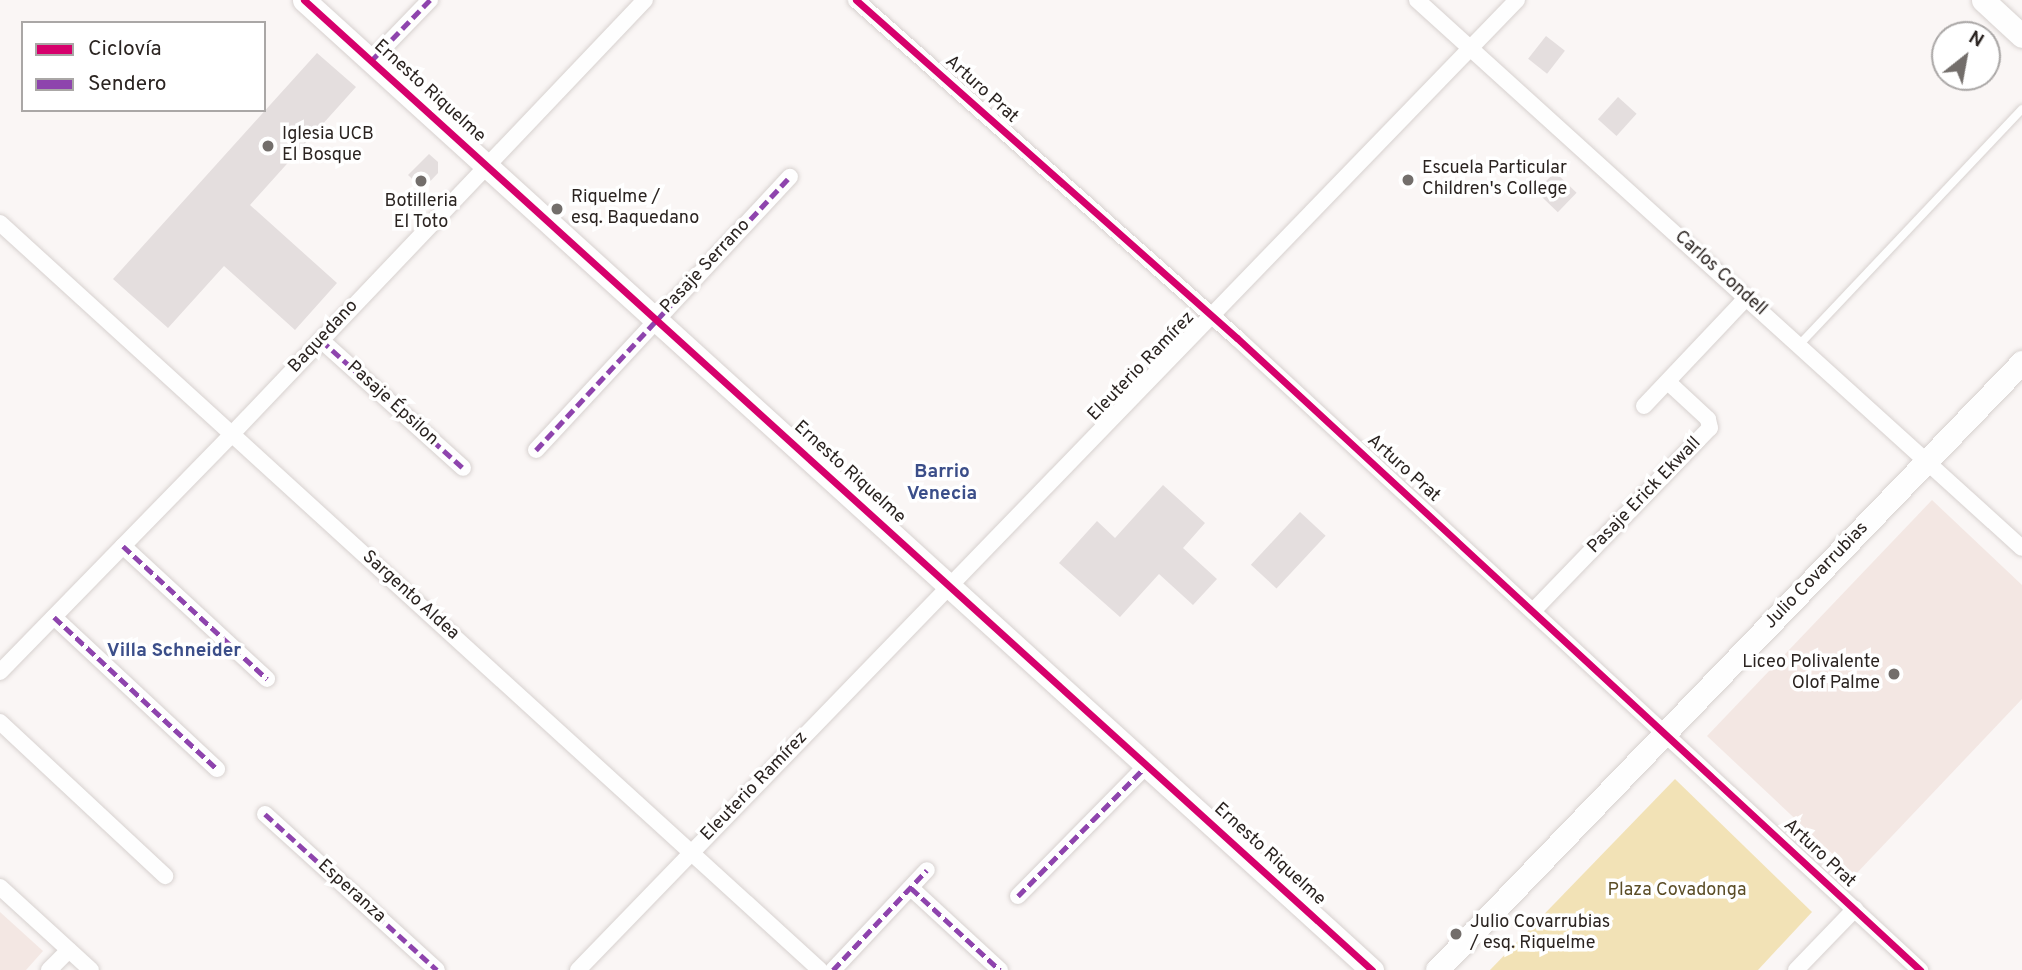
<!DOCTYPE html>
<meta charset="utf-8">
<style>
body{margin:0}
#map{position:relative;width:2022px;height:970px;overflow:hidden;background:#faf6f5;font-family:Overpass,sans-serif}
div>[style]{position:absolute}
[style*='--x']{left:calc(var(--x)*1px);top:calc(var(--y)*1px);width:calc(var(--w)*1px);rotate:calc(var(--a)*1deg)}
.built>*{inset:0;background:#f3e7e3}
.green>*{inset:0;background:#f2e2b6}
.building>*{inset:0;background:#e4dede;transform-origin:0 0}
.roads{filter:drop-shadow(0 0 2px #d7d1cf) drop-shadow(0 0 2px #d7d1cf)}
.lane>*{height:8px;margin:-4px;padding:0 4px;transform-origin:4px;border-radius:4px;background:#fefefe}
.street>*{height:16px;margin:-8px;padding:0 8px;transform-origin:8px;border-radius:8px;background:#fefefe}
.secondary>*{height:23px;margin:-11.5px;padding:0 11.5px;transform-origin:11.5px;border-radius:11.5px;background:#fefefe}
.quiet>*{height:5px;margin-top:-2.5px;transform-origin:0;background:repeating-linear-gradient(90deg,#8e44ad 0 10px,transparent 0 15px)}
.cycleway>*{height:7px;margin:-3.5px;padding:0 3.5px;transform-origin:3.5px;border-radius:3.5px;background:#d6006c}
.dots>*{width:19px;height:19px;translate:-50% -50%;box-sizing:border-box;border:4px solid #fff;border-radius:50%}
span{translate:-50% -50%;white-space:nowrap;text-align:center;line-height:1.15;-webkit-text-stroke:7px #fff;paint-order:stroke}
.street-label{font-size:18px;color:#2b2421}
.poi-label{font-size:18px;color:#2b2421}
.left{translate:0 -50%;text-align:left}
.right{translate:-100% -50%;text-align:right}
.park-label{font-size:18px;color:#5b4d26}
.neighbourhood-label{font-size:19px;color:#3b4e89;font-weight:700}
.legend{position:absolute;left:21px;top:21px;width:245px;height:91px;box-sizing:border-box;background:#fff;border:2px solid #aaa7a6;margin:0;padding:9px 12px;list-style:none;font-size:21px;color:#2b2421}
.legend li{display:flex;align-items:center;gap:14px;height:35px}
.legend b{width:35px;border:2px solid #aaa7a6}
.north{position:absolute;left:1931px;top:21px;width:70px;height:70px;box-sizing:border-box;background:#fff;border:2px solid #aaa7a6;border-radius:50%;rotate:31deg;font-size:19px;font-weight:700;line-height:28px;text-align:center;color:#2b2421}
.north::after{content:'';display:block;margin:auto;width:24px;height:32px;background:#736e6b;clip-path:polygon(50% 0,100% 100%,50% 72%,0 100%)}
</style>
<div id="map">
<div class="built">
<div style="clip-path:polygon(1932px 500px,2022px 585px,2022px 699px,1855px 875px,1707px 736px)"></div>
<div style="clip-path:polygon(0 912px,43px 951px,26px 970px,0 970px)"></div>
</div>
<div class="green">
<div style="clip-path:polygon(1675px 779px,1812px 912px,1758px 970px,1490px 970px)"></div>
</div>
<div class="building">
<div style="left:1546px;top:36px;width:24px;height:29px;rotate:38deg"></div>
<div style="clip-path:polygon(317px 53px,356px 87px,250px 205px,337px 283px,295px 330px,224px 266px,168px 328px,113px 279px)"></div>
<div style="left:1618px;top:97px;width:25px;height:30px;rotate:42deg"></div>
<div style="clip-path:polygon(429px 154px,438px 162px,438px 173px,423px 189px,408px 175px)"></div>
<div style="left:1555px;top:172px;width:30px;height:27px;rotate:44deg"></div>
<div style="clip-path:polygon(1163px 485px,1205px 523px,1183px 548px,1217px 579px,1193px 605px,1159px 574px,1120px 617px,1059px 563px,1097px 521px,1115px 538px)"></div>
<div style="left:1300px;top:512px;width:35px;height:72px;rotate:43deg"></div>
</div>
<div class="roads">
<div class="lane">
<div style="--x:1798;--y:346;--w:326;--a:-46.6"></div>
</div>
<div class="street">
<div style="--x:856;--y:0;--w:509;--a:41.58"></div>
<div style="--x:1237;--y:338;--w:931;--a:42.78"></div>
<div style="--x:1417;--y:0;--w:816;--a:42.17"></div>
<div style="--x:371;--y:61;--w:85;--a:-46"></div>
<div style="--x:0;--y:223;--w:1109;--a:42.33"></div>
<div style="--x:321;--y:340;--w:191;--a:42"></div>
<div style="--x:1644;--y:406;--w:149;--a:-46.6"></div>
<div style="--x:536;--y:450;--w:373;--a:-47.1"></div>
<div style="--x:123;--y:546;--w:196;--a:42.7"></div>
<div style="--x:1534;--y:610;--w:253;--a:-46"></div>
<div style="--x:1710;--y:428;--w:9;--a:-103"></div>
<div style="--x:1708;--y:419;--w:54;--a:-137.2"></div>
<div style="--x:54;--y:617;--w:223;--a:43"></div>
<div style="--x:0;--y:672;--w:332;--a:-45.7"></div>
<div style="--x:232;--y:434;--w:599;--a:-46.42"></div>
<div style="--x:0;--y:722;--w:226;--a:43"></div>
<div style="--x:265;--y:814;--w:232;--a:42.2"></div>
<div style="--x:0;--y:887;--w:123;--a:42.4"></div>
<div style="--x:911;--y:888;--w:121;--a:42.7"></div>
<div style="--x:1018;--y:896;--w:184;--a:-45.4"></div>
<div style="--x:49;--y:970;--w:28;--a:-45"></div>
<div style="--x:578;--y:970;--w:1350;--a:-45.93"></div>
<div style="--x:833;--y:970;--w:137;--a:-46.8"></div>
<div style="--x:1796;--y:970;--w:85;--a:-46"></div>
</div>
<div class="secondary">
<div style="--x:304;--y:0;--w:1443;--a:42.25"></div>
<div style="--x:1983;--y:0;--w:53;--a:42.7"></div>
<div style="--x:1437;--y:970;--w:844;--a:-46.1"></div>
</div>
</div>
<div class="quiet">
<div style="--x:371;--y:61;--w:85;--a:-46"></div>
<div style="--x:321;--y:340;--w:191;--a:42"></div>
<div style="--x:536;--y:450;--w:373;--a:-47.1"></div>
<div style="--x:123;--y:546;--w:196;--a:42.7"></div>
<div style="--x:54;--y:617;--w:223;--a:43"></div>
<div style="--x:265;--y:814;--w:232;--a:42.2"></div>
<div style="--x:911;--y:888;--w:121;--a:42.7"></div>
<div style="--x:1018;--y:896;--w:184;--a:-45.4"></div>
<div style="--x:833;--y:970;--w:137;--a:-46.8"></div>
</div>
<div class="cycleway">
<div style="--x:304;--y:0;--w:1443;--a:42.25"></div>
<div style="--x:856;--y:0;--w:509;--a:41.58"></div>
<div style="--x:1237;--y:338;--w:931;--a:42.78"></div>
</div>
<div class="dots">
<div style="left:268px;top:146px;background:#736e6b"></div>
<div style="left:1408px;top:180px;background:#736e6b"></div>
<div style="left:421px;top:181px;background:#736e6b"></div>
<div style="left:557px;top:209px;background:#736e6b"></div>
<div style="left:1894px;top:674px;background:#736e6b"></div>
<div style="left:1456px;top:934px;background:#736e6b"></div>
</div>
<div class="street-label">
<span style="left:981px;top:90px;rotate:42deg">Arturo Prat</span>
<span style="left:429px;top:92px;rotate:42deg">Ernesto Riquelme</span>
<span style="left:706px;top:267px;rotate:-47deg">Pasaje Serrano</span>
<span style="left:1720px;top:274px;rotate:42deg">Carlos Condell</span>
<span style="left:324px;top:337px;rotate:-47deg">Baquedano</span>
<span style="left:1142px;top:367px;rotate:-46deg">Eleuterio Ramírez</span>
<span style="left:392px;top:404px;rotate:42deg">Pasaje Épsilon</span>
<span style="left:1403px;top:469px;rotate:42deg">Arturo Prat</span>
<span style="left:849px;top:473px;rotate:42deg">Ernesto Riquelme</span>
<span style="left:1645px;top:496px;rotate:-46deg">Pasaje Erick Ekwall</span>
<span style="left:1817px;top:576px;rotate:-46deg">Julio Covarrubias</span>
<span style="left:410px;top:596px;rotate:42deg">Sargento Aldea</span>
<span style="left:755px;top:787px;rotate:-46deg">Eleuterio Ramírez</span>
<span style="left:1819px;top:854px;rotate:43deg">Arturo Prat</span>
<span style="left:1269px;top:855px;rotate:42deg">Ernesto Riquelme</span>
<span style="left:351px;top:892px;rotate:42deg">Esperanza</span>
</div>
<div class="poi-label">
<span class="left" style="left:282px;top:146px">Iglesia UCB<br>El Bosque</span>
<span class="left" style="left:1422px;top:180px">Escuela Particular<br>Children's College</span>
<span class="left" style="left:571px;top:209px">Riquelme /<br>esq. Baquedano</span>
<span style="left:421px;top:213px">Botilleria<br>El Toto</span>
<span class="right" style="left:1880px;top:674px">Liceo Polivalente<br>Olof Palme</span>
<span class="left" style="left:1470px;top:934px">Julio Covarrubias<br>/ esq. Riquelme</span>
</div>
<div class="park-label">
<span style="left:1677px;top:891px">Plaza Covadonga</span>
</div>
<div class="neighbourhood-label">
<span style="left:942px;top:484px">Barrio<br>Venecia</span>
<span style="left:174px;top:652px">Villa Schneider</span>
</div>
<ul class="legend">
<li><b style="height:9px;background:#d6006c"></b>Ciclovía</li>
<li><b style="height:9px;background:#8e44ad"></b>Sendero</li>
</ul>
<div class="north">N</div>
</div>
